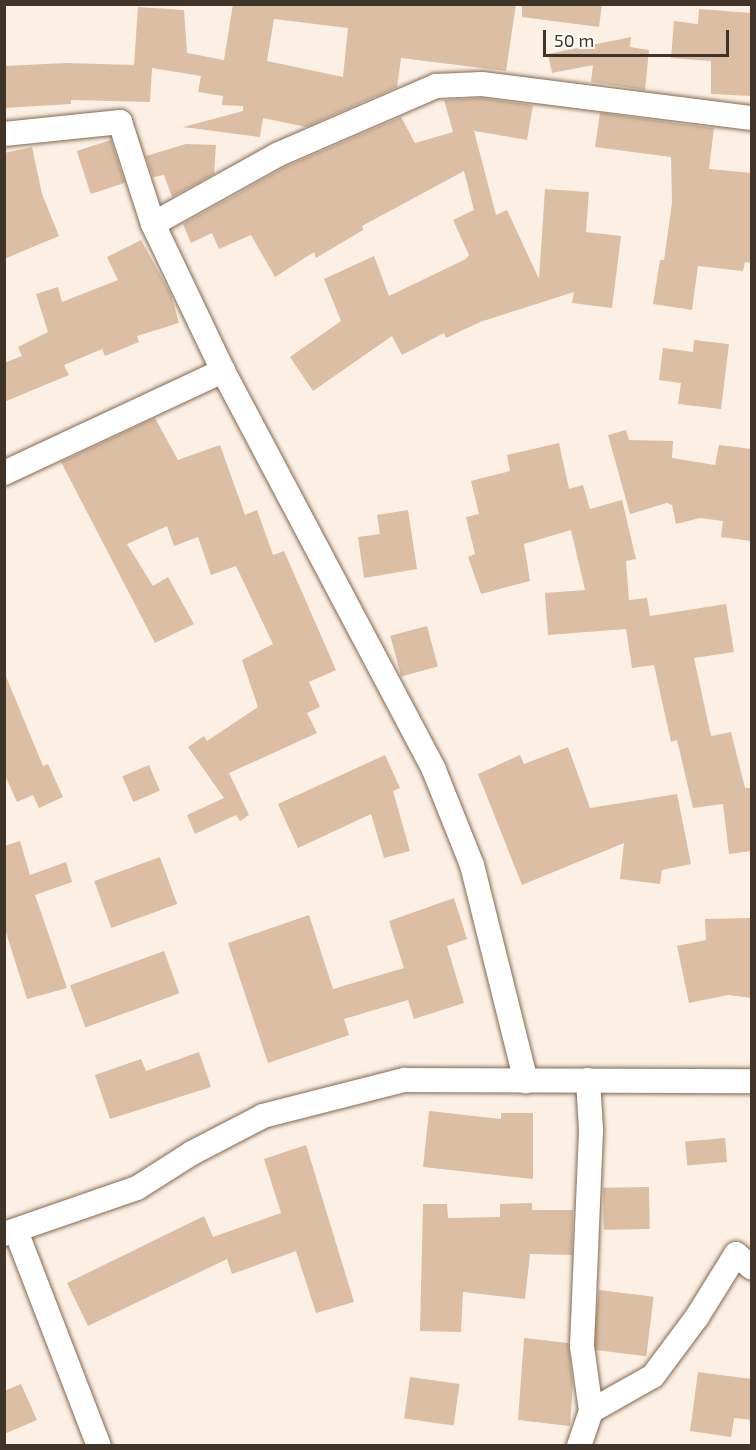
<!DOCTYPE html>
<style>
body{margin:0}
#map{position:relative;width:756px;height:1450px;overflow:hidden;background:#fcf0e4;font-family:"Exo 2",sans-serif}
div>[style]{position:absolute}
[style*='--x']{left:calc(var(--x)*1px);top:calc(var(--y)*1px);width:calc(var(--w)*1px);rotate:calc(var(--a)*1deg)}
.building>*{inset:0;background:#dbbea3;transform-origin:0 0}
.roads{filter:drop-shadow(0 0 2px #836950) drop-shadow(0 0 2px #836950)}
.minor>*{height:24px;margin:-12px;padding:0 12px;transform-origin:12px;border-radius:12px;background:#fff}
span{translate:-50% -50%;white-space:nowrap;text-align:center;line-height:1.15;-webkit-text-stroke:4.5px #fff;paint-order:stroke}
.frame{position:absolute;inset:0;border:6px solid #403429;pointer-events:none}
.scale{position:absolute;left:543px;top:30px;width:186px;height:27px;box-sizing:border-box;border:3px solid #403429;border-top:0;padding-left:8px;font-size:18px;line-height:21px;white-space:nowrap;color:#403429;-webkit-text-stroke:4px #fff;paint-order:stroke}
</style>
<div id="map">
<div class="building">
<div style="clip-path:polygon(evenodd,233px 4px,516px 4px,506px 71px,401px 58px,397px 87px,306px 127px,263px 118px,260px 137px,183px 127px,243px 111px,243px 106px,222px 105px,223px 96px,198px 92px,201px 76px,152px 68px,150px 102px,71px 100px,71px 104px,4px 108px,4px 66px,66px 63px,134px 65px,138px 7px,184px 10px,187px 53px,224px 60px,233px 4px,274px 19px,348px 28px,343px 77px,267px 61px,274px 19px)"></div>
<div style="clip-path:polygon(522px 4px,602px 4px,599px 27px,522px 17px)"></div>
<div style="clip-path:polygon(699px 9px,752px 13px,752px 96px,711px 94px,711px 61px,671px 58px,674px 21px,698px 24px)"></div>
<div style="clip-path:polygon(631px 37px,630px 47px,649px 50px,645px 90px,591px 82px,593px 65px,552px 73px,548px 54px)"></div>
<div style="clip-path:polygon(481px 98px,533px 105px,527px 140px,474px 131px,496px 215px,507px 210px,539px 279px,545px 189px,589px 192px,586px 232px,621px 236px,612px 308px,572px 303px,574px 292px,480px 322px,446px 338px,444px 333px,402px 355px,392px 336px,313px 391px,290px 357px,341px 321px,324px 279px,374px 256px,389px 296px,466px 259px,469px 255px,453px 220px,474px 210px,464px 171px,362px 226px,363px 230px,316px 258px,314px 252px,275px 277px,251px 235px,219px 249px,212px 233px,191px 243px,183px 224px,285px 167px,401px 117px,415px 143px,453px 132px,444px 100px)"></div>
<div style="clip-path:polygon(600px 113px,714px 128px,709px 169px,752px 173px,752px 263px,745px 262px,743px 271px,698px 266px,692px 310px,653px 304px,660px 260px,664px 260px,672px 203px,671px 157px,595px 147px)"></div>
<div style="left:111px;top:140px;width:45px;height:36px;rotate:72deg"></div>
<div style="clip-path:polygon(186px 144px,216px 145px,214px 174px,172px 197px,164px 175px,153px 177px,146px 156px)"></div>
<div style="clip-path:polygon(32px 147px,42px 194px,59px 236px,4px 259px,4px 153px)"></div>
<div style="clip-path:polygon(141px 240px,171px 294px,179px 323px,137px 336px,139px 342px,105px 356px,102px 349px,64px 365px,69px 375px,4px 402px,4px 363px,22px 356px,18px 347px,48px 332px,36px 294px,58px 287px,62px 302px,118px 280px,107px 257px)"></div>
<div style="clip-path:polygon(694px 340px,729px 344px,721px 409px,678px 404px,681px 383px,659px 380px,663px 348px,693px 352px)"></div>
<div style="clip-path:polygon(155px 418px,178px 460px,220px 445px,245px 515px,257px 510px,273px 555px,284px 551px,336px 670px,309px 682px,320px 707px,307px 713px,317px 733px,229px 773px,249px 815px,240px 821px,236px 815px,195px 834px,187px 815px,224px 798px,188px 747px,204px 736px,207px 741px,258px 707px,242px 660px,273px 644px,236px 566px,211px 575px,198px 537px,174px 546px,167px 526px,127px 544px,153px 586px,168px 577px,194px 624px,155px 643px,61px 462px)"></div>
<div style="clip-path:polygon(626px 430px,629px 440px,673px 441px,672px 458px,715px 465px,719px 445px,752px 449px,752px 541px,721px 537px,723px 521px,700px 518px,676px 524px,672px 505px,667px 503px,630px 514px,608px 435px)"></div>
<div style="clip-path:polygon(559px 443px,569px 489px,583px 485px,590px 509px,622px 500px,636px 559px,626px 561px,629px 600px,647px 598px,650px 616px,726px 604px,734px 652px,694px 658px,711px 736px,731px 732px,745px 788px,752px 788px,752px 851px,729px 854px,723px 804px,693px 808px,677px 740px,671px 742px,654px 665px,632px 668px,626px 629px,548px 635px,545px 593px,585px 590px,571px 530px,524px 544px,530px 581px,481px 594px,468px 557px,475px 554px,466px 517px,479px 514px,471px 481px,510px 471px,507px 455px)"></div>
<div style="clip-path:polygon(408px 510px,417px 569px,364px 578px,358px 537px,380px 534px,377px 515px)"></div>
<div style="left:427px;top:626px;width:42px;height:38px;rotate:75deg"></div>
<div style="clip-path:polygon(5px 674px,43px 766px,48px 764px,63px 797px,39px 808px,33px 795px,17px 802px,4px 773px)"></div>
<div style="clip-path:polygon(568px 747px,590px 808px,677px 794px,691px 864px,662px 870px,660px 884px,620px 879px,624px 843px,522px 885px,478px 774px,520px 755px,524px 764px)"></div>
<div style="clip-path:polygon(385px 755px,400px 788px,393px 791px,410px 851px,384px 858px,371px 814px,298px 848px,278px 804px)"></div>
<div style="left:149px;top:765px;width:28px;height:29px;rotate:67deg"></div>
<div style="clip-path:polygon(20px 841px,30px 875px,66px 862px,72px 882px,35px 895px,67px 988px,27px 999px,4px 926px,4px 846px)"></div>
<div style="left:160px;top:857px;width:50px;height:70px;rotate:70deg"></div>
<div style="clip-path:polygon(454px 898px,467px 939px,447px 946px,464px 1003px,414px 1019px,408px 1000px,344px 1019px,349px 1035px,268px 1063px,228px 943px,309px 915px,333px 989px,404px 968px,389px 921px)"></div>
<div style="clip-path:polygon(752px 918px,752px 998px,728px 995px,689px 1003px,677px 946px,706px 940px,705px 919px)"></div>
<div style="left:164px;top:951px;width:45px;height:100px;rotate:70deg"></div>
<div style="clip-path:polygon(199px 1052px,211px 1087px,110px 1119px,95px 1075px,141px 1059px,146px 1071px)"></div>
<div style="clip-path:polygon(429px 1111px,501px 1119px,501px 1113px,533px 1113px,533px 1179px,423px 1167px)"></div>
<div style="left:725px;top:1138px;width:24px;height:40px;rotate:85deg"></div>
<div style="clip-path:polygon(306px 1145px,354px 1302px,316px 1313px,296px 1251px,232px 1274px,227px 1259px,88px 1326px,67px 1283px,204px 1216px,213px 1237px,281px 1213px,264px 1159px)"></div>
<div style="left:649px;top:1187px;width:42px;height:46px;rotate:89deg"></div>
<div style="clip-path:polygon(532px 1203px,532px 1210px,573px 1210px,572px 1255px,530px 1254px,525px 1299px,463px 1292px,461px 1332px,420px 1331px,423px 1204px,447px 1204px,448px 1218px,500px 1217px,500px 1204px)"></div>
<div style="left:599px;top:1290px;width:55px;height:60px;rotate:7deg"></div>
<div style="clip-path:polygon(524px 1338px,568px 1343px,573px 1383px,570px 1426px,518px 1420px)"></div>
<div style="clip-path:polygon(698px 1372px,752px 1379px,752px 1420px,734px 1418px,731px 1437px,690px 1431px)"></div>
<div style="left:410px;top:1377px;width:50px;height:42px;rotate:8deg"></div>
<div style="clip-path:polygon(21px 1384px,37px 1420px,4px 1434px,4px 1391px)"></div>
</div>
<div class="roads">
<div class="minor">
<div style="--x:4;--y:134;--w:117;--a:-5.9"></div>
<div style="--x:120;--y:122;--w:107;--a:72.1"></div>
<div style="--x:153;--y:224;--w:163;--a:64.5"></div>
<div style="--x:223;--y:371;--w:451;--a:62.1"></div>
<div style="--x:434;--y:770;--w:102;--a:68.2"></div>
<div style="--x:472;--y:865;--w:223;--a:76"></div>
<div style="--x:153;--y:224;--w:144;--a:-29.1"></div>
<div style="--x:279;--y:154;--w:171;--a:-23.4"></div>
<div style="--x:436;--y:86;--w:46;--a:-2.5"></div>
<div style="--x:482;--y:84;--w:272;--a:7.2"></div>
<div style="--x:4;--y:473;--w:242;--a:-25"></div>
<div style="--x:16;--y:1231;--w:230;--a:68.9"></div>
<div style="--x:4;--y:1234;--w:141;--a:-19.1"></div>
<div style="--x:137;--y:1188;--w:65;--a:-32.5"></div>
<div style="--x:192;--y:1153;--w:80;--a:-27.5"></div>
<div style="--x:263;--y:1116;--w:146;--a:-14.3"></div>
<div style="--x:404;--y:1080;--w:348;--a:0.2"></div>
<div style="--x:591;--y:1411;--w:71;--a:-29.4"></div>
<div style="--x:653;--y:1376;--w:74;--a:-53.3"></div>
<div style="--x:697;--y:1317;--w:74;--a:-58.2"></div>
<div style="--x:736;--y:1254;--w:21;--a:41"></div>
<div style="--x:579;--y:1446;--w:37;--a:-71"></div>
<div style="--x:591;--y:1411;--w:66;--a:-97.9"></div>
<div style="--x:582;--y:1346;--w:217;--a:-87.6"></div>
<div style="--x:591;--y:1129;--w:49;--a:-93.5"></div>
</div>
</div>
<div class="frame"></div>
<div class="scale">50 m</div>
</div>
